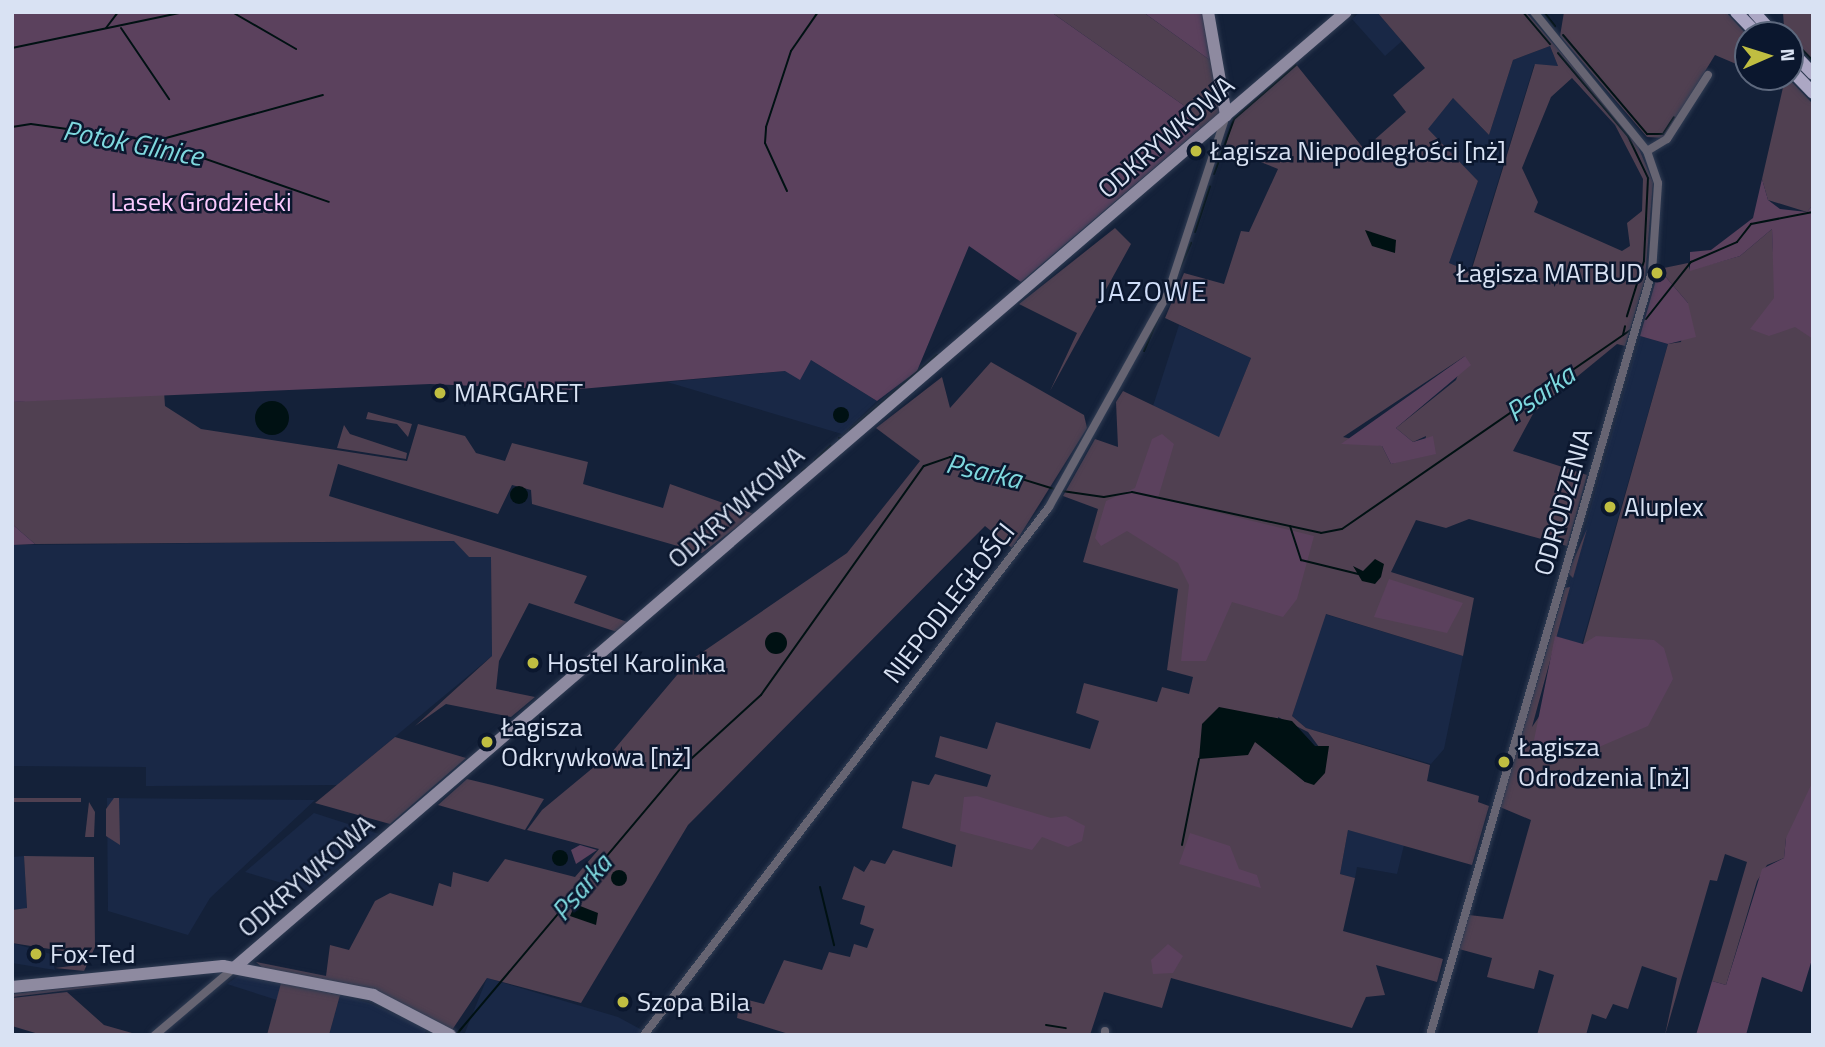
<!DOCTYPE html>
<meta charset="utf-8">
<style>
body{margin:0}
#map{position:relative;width:1825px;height:1047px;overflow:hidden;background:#142139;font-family:"Titillium Web",sans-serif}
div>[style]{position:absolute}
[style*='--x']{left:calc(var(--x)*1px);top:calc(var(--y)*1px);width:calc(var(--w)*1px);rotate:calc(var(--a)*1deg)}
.built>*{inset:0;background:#192846;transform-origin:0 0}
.green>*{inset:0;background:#504051;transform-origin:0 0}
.forest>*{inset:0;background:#5b415d}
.water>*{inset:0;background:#001113}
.round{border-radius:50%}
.stream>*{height:2px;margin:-1px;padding:0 1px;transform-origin:1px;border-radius:1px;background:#001113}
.roads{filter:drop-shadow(0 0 2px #303c53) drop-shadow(0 0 2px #303c53)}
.street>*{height:8px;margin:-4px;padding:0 4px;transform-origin:4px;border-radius:4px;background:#666472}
.secondary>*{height:12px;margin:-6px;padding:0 6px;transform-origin:6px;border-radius:6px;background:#8e8aa0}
.primary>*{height:12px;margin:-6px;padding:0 6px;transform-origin:6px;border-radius:6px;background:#aca7c4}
.dots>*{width:19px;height:19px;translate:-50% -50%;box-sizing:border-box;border:4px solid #0b172e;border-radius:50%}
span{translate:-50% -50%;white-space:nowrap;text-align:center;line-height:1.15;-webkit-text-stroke:5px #0b172e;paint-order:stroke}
.street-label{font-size:26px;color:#d9e2f3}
.poi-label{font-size:26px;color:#d9e2f3}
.left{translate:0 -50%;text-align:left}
.right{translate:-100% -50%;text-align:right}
.park-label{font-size:26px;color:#fbcafe}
.water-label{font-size:28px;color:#7ed8de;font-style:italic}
.neighbourhood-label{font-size:28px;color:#d0def9;letter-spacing:2px}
.frame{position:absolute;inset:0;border:14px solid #d9e2f3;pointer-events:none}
.north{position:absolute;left:1734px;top:21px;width:70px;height:70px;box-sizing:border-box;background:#0b172e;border:2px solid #5d687d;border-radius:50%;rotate:87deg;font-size:19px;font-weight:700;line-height:28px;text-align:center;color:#d9e2f3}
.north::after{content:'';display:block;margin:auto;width:24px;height:32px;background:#c0be41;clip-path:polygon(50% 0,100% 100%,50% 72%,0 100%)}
</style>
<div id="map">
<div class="built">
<div style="clip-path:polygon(1360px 12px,1377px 12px,1402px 41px,1385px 56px,1352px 19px)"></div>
<div style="clip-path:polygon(1550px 46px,1558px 66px,1534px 65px,1470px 272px,1449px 263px,1478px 181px,1427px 129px,1453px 98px,1489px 135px,1513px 60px)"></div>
<div style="clip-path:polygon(1179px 325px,1251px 358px,1219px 438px,1153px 406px)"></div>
<div style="left:1640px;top:336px;width:29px;height:312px;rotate:16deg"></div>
<div style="clip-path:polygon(811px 360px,877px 401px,842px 434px,667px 382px,785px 371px)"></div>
<div style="clip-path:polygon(455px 541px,469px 557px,491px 557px,492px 656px,337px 785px,146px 786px,146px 767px,12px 766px,12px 545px)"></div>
<div style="clip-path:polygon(1325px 614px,1463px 656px,1444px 749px,1431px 764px,1306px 728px,1292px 716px)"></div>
<div style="clip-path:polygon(107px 798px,315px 800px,210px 898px,188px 935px,108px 911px)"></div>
<div style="clip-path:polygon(314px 813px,379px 834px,309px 891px,245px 872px)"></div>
<div style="clip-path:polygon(1348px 830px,1404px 845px,1397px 874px,1357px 867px,1355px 878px,1340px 874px)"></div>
<div style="clip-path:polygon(24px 856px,27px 909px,12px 910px,12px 857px)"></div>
<div style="clip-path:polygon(12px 943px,51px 954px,55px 970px,12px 963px)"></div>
<div style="clip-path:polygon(238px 976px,281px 983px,277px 1000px,227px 984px)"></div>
<div style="clip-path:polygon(487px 978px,618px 1017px,642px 1030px,637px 1035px,464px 1035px)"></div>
<div style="clip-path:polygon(340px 995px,369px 1003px,427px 1028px,424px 1035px,329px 1035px)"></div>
</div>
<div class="green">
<div style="clip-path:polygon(1051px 12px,1143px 12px,1214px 63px,1221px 112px,1201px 128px,1186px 107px)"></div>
<div style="clip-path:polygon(evenodd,1377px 12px,1526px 12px,1634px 137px,1653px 182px,1645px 279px,1625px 346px,1617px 344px,1534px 412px,1513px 451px,1587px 475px,1567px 546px,1469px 519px,1446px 528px,1416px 520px,1391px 572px,1474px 598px,1463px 656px,1326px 614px,1292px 716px,1306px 728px,1430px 765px,1427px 781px,1479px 796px,1478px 802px,1489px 806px,1472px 865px,1348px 830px,1340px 874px,1355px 878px,1343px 931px,1443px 959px,1437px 982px,1376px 965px,1385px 995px,1366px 997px,1352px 1028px,1171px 978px,1162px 1008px,1104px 992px,1090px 1035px,792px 1035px,737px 1018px,740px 998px,764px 1004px,784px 960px,822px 970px,829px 952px,850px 957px,854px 944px,867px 948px,874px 929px,860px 924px,865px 906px,842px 899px,854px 866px,864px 872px,871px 860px,885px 864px,893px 850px,952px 867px,956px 845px,902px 828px,912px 781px,929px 785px,935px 774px,987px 787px,991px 775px,935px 757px,940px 736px,987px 749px,996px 722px,1090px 749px,1099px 721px,1076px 713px,1084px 683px,1157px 702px,1162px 687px,1189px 694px,1193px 677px,1167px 670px,1178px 589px,1083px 562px,1098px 509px,1063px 496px,1095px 439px,1118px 447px,1116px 402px,1123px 391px,1219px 437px,1251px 358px,1165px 318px,1184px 273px,1224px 284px,1241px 231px,1249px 232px,1278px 169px,1225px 148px,1233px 120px,1295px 63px,1364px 149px,1406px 112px,1393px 95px,1425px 68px,1377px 12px,1550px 46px,1558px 66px,1535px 64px,1471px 272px,1449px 263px,1478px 181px,1428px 129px,1453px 98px,1489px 135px,1513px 60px,1550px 46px,1377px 12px,1572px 78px,1615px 125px,1643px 179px,1642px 211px,1627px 223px,1630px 246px,1622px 251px,1534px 212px,1538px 202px,1522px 168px,1551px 97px,1572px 78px,1377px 12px,1465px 356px,1456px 380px,1396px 428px,1413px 442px,1426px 436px,1423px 453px,1391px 464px,1382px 446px,1343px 437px,1465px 356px,1377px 12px,1278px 717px,1308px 732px,1319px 747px,1305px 782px,1282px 762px,1278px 717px)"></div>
<div style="clip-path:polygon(1564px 12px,1726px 12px,1748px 36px,1748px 69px,1715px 55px,1664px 138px,1647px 137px,1560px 36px)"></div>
<div style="clip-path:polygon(1783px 12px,1813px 12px,1813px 61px,1784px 28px)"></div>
<div style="clip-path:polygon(1770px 77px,1787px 77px,1813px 104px,1813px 205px,1807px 212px,1768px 200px,1762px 179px,1784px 83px)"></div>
<div style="clip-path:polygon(1115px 228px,1131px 244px,1050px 391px,1077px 333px,1019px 304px)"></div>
<div style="clip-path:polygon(1772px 229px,1773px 253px,1813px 239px,1813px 830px,1786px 838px,1784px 858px,1767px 865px,1757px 881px,1726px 985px,1712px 981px,1747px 862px,1725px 854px,1717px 881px,1710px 880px,1665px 1035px,1677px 978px,1642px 966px,1628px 1009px,1613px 1004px,1606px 1019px,1592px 1014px,1586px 1035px,1537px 1035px,1554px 975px,1539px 970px,1534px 989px,1487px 977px,1492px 958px,1459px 949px,1469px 915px,1503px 919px,1531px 820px,1500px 807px,1565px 588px,1570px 587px,1532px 727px,1590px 641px,1583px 644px,1668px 344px,1681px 342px,1688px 303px,1659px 269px,1688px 263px,1690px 270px,1740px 256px)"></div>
<div style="clip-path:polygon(991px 362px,1084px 415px,1087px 428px,1012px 548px,985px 526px,688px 825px,581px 1003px,487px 978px,452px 1030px,386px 996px,264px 969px,256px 962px,326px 976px,330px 945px,349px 950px,375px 901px,390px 893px,433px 906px,439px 883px,451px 887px,453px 872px,488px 882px,505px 859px,575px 877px,599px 849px,527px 830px,542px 810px,612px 752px,688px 662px,847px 553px,920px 461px,876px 428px,942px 377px,950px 408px)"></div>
<div style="clip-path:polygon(164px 391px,165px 406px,201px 429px,407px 461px,418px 424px,465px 436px,476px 453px,505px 461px,512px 443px,588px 462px,583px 484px,663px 508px,670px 484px,754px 514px,702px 553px,532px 504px,531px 490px,512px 485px,498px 514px,338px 464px,329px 496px,587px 576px,574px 603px,630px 623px,617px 632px,529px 603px,499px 661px,496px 689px,535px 697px,511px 717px,446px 704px,415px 726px,492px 656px,491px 557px,469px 557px,454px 541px,35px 544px,12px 524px,12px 402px)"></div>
<div style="clip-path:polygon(368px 412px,412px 424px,408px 437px,397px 424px,366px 419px)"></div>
<div style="clip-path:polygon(344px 425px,350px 434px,407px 453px,406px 459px,337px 448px)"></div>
<div style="clip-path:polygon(1587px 529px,1573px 578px,1568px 573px)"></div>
<div style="clip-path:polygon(395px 737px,466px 758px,390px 824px,315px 803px)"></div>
<div style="clip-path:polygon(467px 779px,492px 785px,544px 799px,525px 830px,438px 805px)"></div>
<div style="left:12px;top:798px;width:69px;height:4px"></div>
<div style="clip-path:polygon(114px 798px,119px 798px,120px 845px,106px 836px,106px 809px)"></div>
<div style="clip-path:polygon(89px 802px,95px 812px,94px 837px,85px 837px)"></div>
<div style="clip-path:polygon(24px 856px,94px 857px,95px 947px,84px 971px,55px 968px,87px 964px,88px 955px,12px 943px,12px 910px,27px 908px)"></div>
<div style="clip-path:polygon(126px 981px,134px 982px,12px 997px,12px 994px)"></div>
<div style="clip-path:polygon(281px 983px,340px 995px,329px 1035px,267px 1035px)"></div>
<div style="clip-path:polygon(67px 992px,104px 1025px,139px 1035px,42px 1035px,12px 1026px,12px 998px)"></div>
</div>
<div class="forest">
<div style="clip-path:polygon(12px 12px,1051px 12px,1186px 107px,1201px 128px,1021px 282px,969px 246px,917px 371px,877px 401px,811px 360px,800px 380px,785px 371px,569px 390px,430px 384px,12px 402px)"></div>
<div style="clip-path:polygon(1143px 12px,1203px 12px,1214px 63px)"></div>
<div style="clip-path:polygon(1762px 179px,1768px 200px,1780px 209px,1807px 212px,1813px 205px,1813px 339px,1795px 327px,1769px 336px,1750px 329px,1774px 298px,1772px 229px,1740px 256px,1690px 271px,1690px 252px,1711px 250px,1753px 218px)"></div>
<div style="clip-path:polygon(1659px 269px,1688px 303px,1696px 337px,1668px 344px,1640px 336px)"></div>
<div style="clip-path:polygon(1465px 356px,1471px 365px,1396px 428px,1413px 442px,1433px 436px,1436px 454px,1391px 464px,1382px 446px,1341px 444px)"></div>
<div style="clip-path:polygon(1162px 434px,1174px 444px,1158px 498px,1314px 536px,1297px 599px,1283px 617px,1232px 602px,1206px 661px,1181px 661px,1189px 585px,1178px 563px,1127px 531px,1101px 546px,1095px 538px,1106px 501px,1135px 488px,1152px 439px)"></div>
<div style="clip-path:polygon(12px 524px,35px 544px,12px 545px)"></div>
<div style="clip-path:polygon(1389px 579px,1463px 603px,1447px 633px,1374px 617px)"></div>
<div style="clip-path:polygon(1555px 636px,1583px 644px,1596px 636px,1654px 640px,1664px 648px,1673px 679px,1648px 726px,1599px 747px,1533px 745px)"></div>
<div style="clip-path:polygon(1813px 781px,1813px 956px,1802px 992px,1762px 977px,1746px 1035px,1696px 1035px,1712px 981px,1726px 985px,1762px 869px,1784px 858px,1786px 838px)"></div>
<div style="clip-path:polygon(977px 796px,1051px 818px,1066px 816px,1085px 826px,1082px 841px,1068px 847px,1042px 837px,1032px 850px,960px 831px,964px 797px)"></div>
<div style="clip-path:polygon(1190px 833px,1230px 846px,1239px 869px,1257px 875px,1261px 888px,1179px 864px)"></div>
<div style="clip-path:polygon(580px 845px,597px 850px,576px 864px,571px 850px)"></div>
<div style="clip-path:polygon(1168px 944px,1183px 956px,1173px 973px,1153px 974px,1151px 960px)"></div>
</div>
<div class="water">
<div style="clip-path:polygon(1365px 230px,1396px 240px,1395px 253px,1372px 246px)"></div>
<div class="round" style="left:255px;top:401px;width:34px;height:34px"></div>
<div class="round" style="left:833px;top:407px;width:16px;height:16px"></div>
<div class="round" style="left:510px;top:486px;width:18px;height:18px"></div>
<div style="clip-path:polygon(1375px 559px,1384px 564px,1381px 577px,1375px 584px,1362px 581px,1353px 566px,1363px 571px)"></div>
<div class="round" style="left:765px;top:632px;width:22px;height:22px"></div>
<div style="clip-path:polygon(1219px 707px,1292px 721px,1315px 746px,1329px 746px,1325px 773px,1314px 785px,1305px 782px,1255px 742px,1248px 755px,1199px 759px,1202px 724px)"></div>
<div class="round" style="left:552px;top:850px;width:16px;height:16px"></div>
<div class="round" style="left:611px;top:870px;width:16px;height:16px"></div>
<div style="clip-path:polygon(575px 904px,598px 913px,596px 925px,570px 916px)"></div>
</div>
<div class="stream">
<div style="--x:232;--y:12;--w:74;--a:30"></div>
<div style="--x:1523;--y:12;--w:42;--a:49.8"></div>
<div style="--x:1544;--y:12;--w:18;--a:52"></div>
<div style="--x:1779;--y:26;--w:13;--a:45"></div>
<div style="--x:106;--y:28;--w:20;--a:-53"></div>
<div style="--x:121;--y:28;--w:86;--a:55.9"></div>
<div style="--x:1563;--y:35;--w:130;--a:49.7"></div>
<div style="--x:1647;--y:134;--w:16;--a:0"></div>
<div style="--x:1663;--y:134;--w:20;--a:-57"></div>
<div style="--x:1790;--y:37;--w:33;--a:46"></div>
<div style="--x:12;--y:48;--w:177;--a:-11.8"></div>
<div style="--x:1558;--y:53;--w:109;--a:49.9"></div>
<div style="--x:1628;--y:136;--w:47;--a:64.5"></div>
<div style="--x:1648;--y:178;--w:83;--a:92.8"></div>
<div style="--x:1644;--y:261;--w:58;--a:107.2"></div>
<div style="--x:12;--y:127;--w:19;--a:-9"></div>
<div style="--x:31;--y:124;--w:124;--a:7.9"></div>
<div style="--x:154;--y:141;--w:185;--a:19.2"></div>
<div style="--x:155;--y:141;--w:174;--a:-15.3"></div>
<div style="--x:1214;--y:174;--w:59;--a:-70"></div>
<div style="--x:1234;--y:119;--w:82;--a:-41.1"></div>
<div style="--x:787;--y:191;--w:53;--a:-114.6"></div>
<div style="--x:765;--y:143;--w:16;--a:-86"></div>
<div style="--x:766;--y:127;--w:80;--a:-71.8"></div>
<div style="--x:791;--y:51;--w:47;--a:-55.3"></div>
<div style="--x:1195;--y:232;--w:48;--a:-71.9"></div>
<div style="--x:1646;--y:319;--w:73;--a:-51.7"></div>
<div style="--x:1691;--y:262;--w:50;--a:-23.5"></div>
<div style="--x:1737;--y:242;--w:23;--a:-52"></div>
<div style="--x:1751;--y:224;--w:63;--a:-11"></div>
<div style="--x:1623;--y:335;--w:9;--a:-77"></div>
<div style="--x:1144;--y:351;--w:118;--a:-66.5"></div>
<div style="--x:850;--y:430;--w:115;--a:-40.8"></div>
<div style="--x:839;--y:438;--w:1;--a:0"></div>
<div style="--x:815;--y:460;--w:21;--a:-43"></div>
<div style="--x:802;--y:471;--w:5;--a:-37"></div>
<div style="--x:783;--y:488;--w:11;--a:-45"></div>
<div style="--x:1062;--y:491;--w:42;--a:8.1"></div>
<div style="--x:1104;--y:497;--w:28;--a:-10"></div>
<div style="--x:1132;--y:492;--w:193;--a:12.2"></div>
<div style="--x:1321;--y:533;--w:21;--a:-11"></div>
<div style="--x:1342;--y:529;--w:350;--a:-34.6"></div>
<div style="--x:1290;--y:526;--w:36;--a:72"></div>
<div style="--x:1301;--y:560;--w:59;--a:13.8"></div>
<div style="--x:1182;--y:845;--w:88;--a:-78.8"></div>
<div style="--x:820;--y:887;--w:60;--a:76.4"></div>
<div style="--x:1046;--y:1025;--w:20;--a:9"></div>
<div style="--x:456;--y:1035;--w:348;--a:-49.9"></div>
<div style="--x:680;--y:769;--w:110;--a:-42.4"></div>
<div style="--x:761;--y:695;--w:281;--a:-54.6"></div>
<div style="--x:924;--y:466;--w:28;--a:-19"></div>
<div style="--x:950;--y:457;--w:109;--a:17.1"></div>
</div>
<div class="roads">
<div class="street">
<div style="--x:1647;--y:151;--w:23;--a:-31"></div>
<div style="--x:1667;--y:139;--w:76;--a:-57.4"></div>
<div style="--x:1105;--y:1031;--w:4;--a:90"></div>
<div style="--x:155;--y:1035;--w:104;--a:-40.3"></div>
<div style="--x:644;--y:1035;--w:665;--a:-52.51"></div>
<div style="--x:1049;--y:507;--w:245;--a:-60.9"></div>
<div style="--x:1168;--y:293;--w:186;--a:-71.9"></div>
<div style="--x:1430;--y:1035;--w:795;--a:-73.78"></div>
<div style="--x:1652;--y:272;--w:89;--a:-86.1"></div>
<div style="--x:1658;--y:183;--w:34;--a:-109"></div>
<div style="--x:1647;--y:151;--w:179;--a:-129.1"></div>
</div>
<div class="secondary">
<div style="--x:1208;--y:12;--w:105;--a:80.1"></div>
<div style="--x:234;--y:968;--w:1466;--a:-40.69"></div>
<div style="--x:12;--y:987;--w:212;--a:-5.7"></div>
<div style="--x:223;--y:966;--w:153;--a:10.9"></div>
<div style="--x:373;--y:995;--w:87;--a:27.5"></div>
</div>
<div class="primary">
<div style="--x:1736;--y:12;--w:32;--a:46"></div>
<div style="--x:1754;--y:12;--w:31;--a:48"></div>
<div style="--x:1790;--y:50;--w:33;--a:46"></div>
<div style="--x:1790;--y:69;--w:33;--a:46"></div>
</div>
</div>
<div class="dots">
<div style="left:1196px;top:151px;background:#c0be41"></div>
<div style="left:1657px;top:273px;background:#c0be41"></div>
<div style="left:440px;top:393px;background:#c0be41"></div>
<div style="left:1610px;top:507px;background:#c0be41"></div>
<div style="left:533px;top:663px;background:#c0be41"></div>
<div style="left:487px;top:742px;background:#c0be41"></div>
<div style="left:1504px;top:762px;background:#c0be41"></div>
<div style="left:36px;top:954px;background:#c0be41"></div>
<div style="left:623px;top:1002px;background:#c0be41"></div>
</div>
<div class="street-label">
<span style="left:1166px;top:137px;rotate:-41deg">ODKRYWKOWA</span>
<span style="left:1563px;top:502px;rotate:-74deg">ODRODZENIA</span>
<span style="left:736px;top:507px;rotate:-41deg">ODKRYWKOWA</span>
<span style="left:949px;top:603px;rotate:-52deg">NIEPODLEGŁOŚCI</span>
<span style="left:306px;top:876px;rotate:-41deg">ODKRYWKOWA</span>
</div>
<div class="poi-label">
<span class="left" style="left:1210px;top:151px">Łagisza Niepodległości [nż]</span>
<span class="right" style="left:1643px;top:273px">Łagisza MATBUD</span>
<span class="left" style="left:454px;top:393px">MARGARET</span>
<span class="left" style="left:1624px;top:507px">Aluplex</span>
<span class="left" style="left:547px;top:663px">Hostel Karolinka</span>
<span class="left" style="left:501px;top:742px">Łagisza<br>Odkrywkowa [nż]</span>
<span class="left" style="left:1518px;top:762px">Łagisza<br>Odrodzenia [nż]</span>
<span class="left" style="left:50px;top:954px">Fox-Ted</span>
<span class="left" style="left:637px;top:1002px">Szopa Bila</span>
</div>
<div class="park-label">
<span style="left:201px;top:202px">Lasek Grodziecki</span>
</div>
<div class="water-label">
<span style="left:133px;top:143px;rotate:11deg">Potok Glinice</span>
<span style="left:1540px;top:393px;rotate:-35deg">Psarka</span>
<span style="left:984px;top:471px;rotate:13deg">Psarka</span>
<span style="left:581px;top:887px;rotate:-50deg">Psarka</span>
</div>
<div class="neighbourhood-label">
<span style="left:1153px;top:291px">JAZOWE</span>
</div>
<div class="frame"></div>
<div class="north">N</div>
</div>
